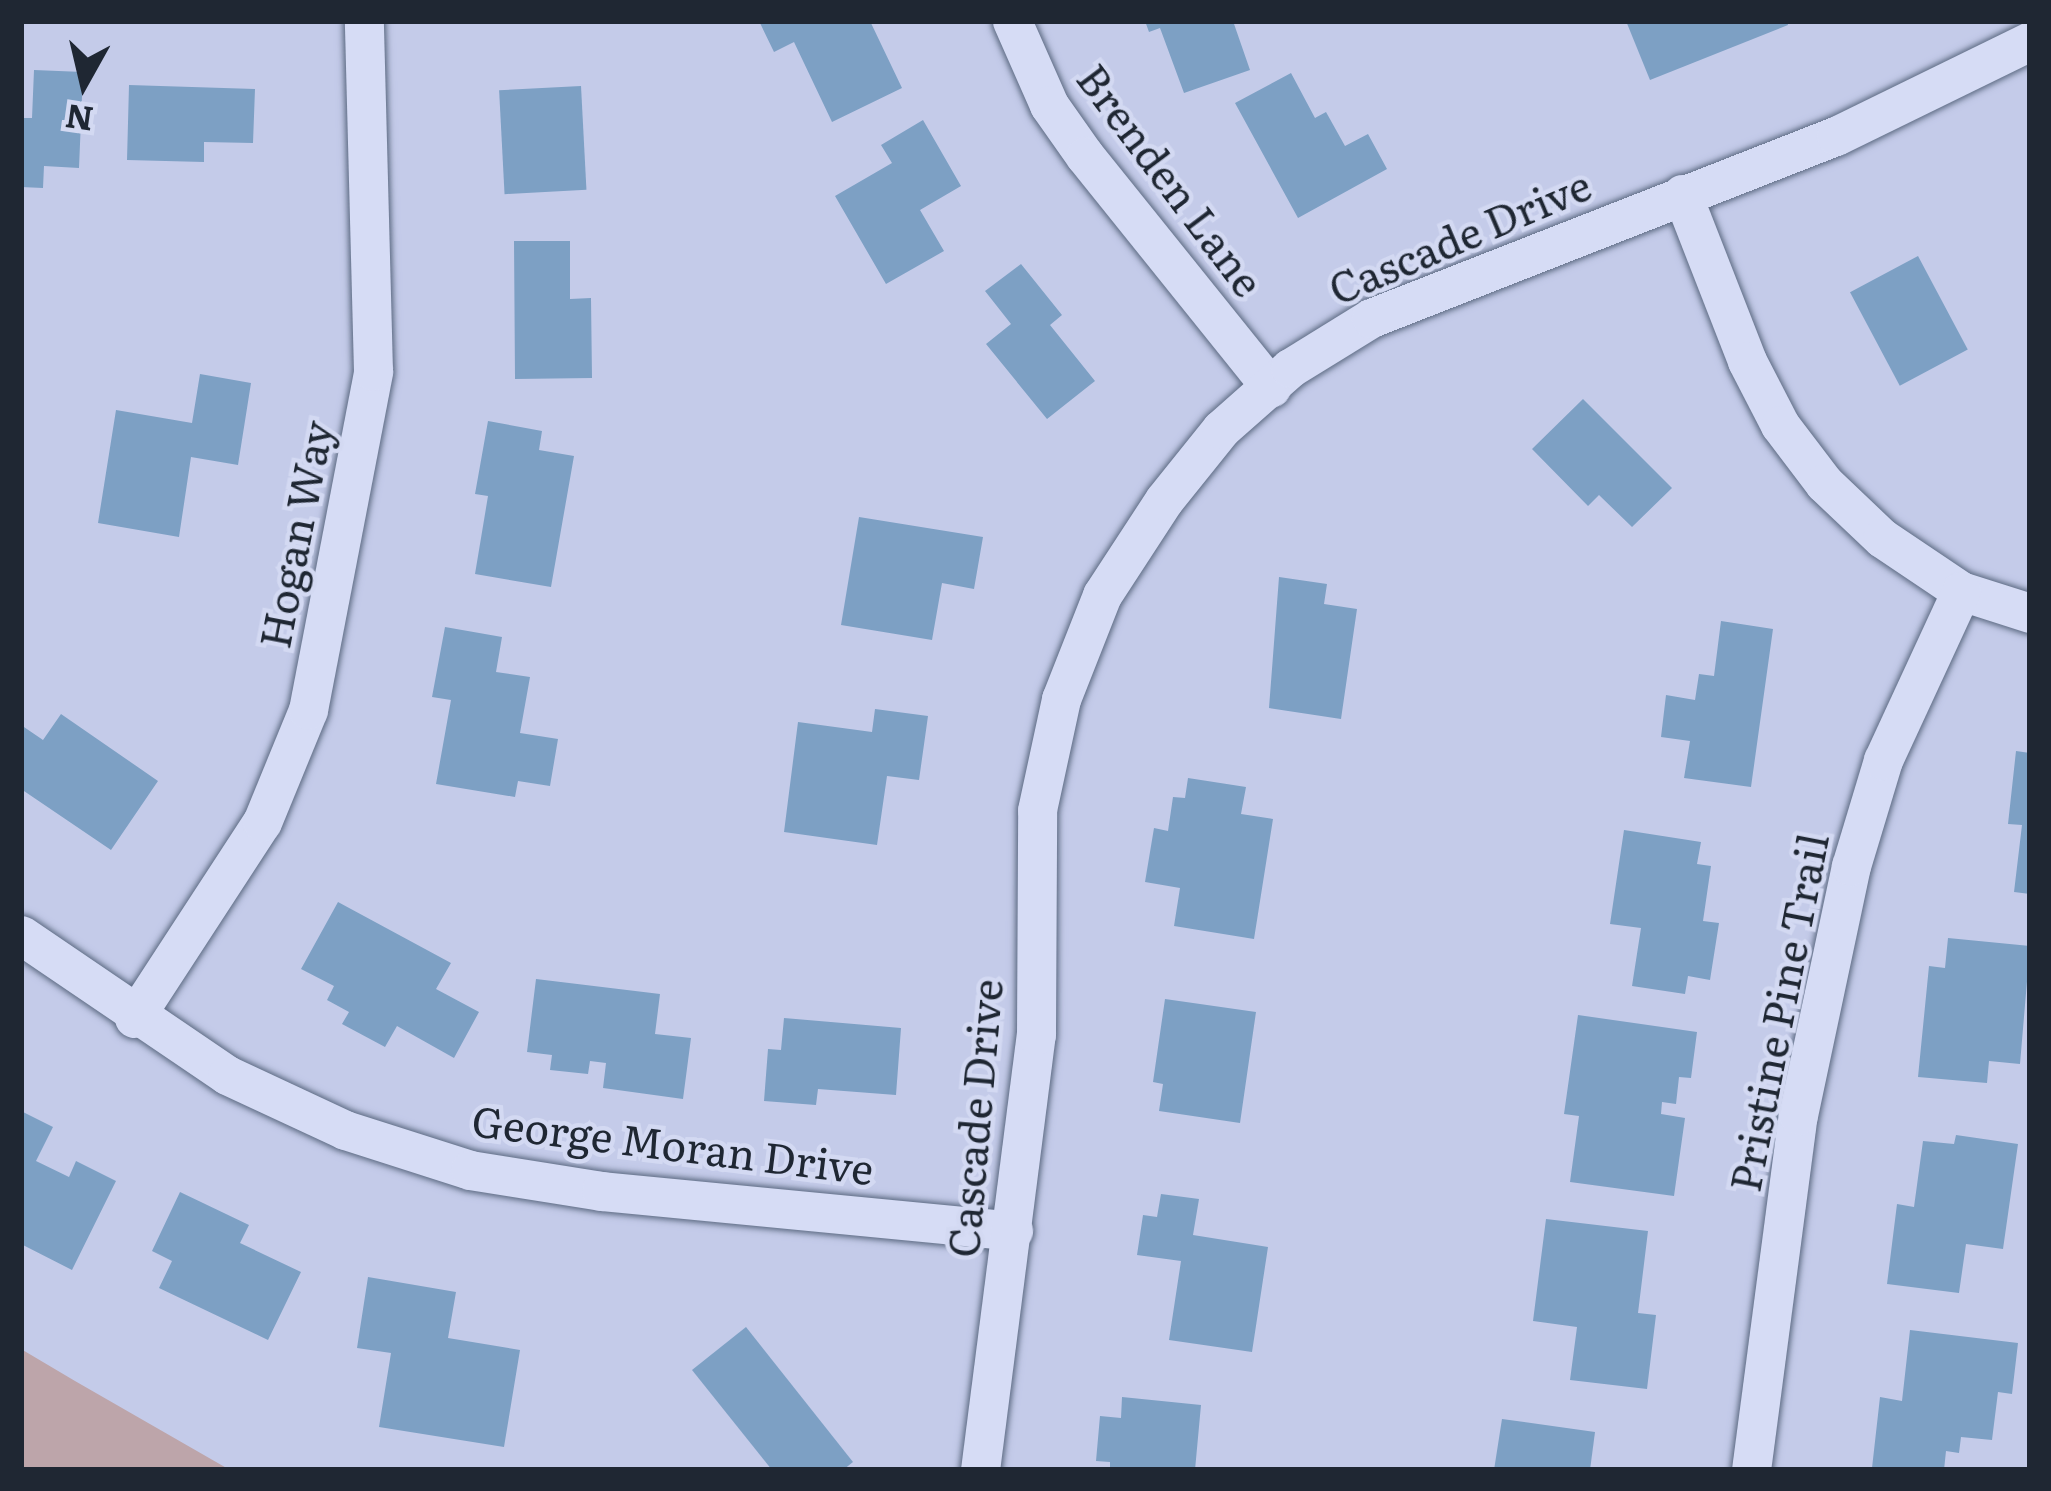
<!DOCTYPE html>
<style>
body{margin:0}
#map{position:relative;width:2051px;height:1491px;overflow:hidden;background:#c4cbe9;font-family:Literata,serif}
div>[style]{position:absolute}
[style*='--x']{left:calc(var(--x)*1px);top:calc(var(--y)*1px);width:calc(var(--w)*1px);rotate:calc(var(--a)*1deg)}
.water>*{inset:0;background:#bda5aa}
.building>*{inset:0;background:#7da0c4;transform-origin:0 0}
.roads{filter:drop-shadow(0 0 3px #5c6a82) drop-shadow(0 0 3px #5c6a82)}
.street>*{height:39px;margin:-19.5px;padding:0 19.5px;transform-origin:19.5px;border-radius:19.5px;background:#d6dcf5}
span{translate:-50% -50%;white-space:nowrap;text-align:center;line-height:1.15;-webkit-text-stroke:9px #d3d9f2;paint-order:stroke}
.street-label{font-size:42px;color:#1f2733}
.frame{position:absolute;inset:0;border:24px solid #1f2733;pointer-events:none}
.north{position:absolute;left:24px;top:24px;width:120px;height:120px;-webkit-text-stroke:9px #d3d9f2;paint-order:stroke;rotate:188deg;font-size:33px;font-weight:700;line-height:48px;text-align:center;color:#1f2733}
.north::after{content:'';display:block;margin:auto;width:42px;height:54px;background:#1f2733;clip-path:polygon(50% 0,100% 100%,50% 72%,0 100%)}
</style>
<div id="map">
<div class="water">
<div style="clip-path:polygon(21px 1349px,75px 1381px,230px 1470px,21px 1470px)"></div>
</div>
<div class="building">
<div style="clip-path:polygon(759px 21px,870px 21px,902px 88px,832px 122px,794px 42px,774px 52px)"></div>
<div style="clip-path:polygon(1145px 21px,1233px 21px,1250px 70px,1184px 93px,1160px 28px,1149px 32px)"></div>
<div style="clip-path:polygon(1626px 21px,1787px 21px,1788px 25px,1650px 80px)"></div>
<div style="clip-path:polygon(34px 70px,83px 72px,79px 168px,44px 166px,43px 188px,21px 187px,21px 118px,32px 118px)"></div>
<div style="clip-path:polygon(1291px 73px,1315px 118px,1326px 112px,1345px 146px,1368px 134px,1387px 169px,1298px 218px,1235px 103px)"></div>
<div style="clip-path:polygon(129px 85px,255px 89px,253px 143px,204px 142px,204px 162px,127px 160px)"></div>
<div style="left:581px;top:86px;width:104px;height:82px;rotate:87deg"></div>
<div style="clip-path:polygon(923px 120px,961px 186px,920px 210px,944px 251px,886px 284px,835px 196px,892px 163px,881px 145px)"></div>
<div style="clip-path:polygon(514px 241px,570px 241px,570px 299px,591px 298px,592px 378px,515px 379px)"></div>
<div style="left:1918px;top:256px;width:106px;height:77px;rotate:62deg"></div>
<div style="clip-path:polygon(1021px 264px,1062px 315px,1050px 325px,1095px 381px,1047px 419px,986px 344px,1011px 324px,985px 291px)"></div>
<div style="clip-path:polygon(200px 374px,251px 383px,238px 465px,191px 457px,179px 537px,98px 523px,116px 410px,192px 423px)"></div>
<div style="clip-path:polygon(1583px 399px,1672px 488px,1632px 527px,1599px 495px,1588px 506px,1532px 449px)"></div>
<div style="clip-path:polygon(488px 421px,542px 431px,539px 450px,574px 456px,551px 587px,475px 574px,488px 496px,475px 494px)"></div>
<div style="clip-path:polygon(859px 517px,983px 537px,974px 589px,942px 583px,932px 640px,841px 625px)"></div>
<div style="clip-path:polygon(1279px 577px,1327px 584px,1324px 604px,1357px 609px,1341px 719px,1269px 708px)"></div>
<div style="clip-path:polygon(1721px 621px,1773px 629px,1751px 787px,1684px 778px,1690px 741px,1661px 737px,1666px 695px,1695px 700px,1699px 674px,1714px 676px)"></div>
<div style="clip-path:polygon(445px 627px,502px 637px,496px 672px,530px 677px,520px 733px,558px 739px,550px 786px,518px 781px,515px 797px,436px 784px,451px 700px,432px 697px)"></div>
<div style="clip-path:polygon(875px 709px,928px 716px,919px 780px,887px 776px,877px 845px,784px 832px,798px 722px,872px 732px)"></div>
<div style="clip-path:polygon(61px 714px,158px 781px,111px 850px,21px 789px,21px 725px,43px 740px)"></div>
<div style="clip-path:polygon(2016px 751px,2030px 753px,2030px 894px,2014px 892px,2022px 825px,2008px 824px)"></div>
<div style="clip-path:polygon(1188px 778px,1246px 787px,1241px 814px,1273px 819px,1254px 939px,1174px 926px,1180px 888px,1145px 882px,1154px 828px,1168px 831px,1173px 797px,1185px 798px)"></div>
<div style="clip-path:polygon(1624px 830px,1701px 842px,1697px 864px,1711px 866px,1703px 921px,1719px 923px,1710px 980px,1688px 976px,1685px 994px,1632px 986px,1641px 928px,1610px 924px)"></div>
<div style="clip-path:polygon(338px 902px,451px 963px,436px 989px,479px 1012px,454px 1058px,397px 1026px,385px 1047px,342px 1024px,349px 1012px,327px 1000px,334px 986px,301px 969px)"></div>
<div style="clip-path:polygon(1948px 938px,2030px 946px,2020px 1064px,1989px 1061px,1987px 1083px,1918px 1077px,1929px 966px,1945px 968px)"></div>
<div style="clip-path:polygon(536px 979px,660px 994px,655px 1034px,691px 1038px,683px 1099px,603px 1088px,606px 1063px,590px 1061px,588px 1074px,550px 1070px,552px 1055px,527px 1052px)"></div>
<div style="clip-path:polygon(1165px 999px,1256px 1012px,1240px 1123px,1159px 1111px,1163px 1084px,1153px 1082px)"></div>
<div style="clip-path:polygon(1578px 1015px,1697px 1032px,1691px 1078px,1679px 1077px,1676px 1104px,1662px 1102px,1661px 1114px,1685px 1118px,1674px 1196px,1570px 1182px,1579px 1116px,1564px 1114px)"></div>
<div style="clip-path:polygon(784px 1018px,901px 1028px,896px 1095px,818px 1089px,816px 1105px,764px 1101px,768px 1049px,781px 1050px)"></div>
<div style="clip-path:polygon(21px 1111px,53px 1127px,36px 1161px,69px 1177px,76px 1161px,116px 1181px,72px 1270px,21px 1244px)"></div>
<div style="clip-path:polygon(1956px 1135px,2018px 1144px,2003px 1249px,1966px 1244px,1959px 1293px,1887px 1284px,1897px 1204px,1914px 1207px,1923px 1141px,1954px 1144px)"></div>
<div style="clip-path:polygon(180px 1192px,249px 1225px,240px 1243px,301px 1272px,268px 1340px,159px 1288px,172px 1261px,152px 1251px)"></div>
<div style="clip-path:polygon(1161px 1194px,1199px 1199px,1193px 1235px,1268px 1247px,1252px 1352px,1169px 1340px,1181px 1261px,1137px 1255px,1143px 1215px,1157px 1217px)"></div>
<div style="clip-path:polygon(1546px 1219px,1648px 1231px,1638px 1313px,1656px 1315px,1647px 1389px,1570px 1380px,1577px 1327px,1533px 1321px)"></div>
<div style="clip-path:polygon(368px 1277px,456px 1292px,448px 1338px,520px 1350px,504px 1447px,379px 1427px,391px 1353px,357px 1348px)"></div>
<div style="clip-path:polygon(746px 1327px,853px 1462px,843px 1470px,772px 1470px,692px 1370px)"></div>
<div style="clip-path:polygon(1910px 1330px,2018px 1343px,2012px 1394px,1998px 1392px,1992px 1440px,1961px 1437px,1959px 1453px,1946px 1451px,1944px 1470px,1872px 1468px,1880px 1397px,1902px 1401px)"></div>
<div style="clip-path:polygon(1122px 1397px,1201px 1405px,1195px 1470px,1110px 1470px,1110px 1462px,1096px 1461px,1100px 1416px,1121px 1418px)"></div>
<div style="clip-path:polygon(1502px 1419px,1595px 1432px,1590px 1470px,1494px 1470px)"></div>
</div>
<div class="roads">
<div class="street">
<div style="--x:1012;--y:21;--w:92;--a:66.2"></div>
<div style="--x:1049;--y:105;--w:62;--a:54.8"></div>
<div style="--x:1085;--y:156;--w:297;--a:51.2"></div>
<div style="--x:1682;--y:194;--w:179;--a:68.7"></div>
<div style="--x:1747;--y:361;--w:72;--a:62.7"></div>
<div style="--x:1780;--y:425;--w:73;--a:52.8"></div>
<div style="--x:1824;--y:483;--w:80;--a:43.5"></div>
<div style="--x:1882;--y:538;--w:95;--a:33.9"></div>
<div style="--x:1961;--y:591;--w:72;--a:17.7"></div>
<div style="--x:21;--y:935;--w:249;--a:34.2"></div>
<div style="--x:227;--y:1075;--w:130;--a:25"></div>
<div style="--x:345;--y:1130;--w:131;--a:17.7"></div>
<div style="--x:470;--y:1170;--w:133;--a:9.1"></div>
<div style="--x:601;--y:1191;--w:414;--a:5.5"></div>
<div style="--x:134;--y:1018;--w:234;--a:-56.9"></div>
<div style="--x:262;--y:822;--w:121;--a:-67.7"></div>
<div style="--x:308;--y:710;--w:345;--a:-79.1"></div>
<div style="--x:373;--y:371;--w:350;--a:-91.5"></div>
<div style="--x:980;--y:1470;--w:439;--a:-82.7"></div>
<div style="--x:1036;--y:1035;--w:225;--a:-89.7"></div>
<div style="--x:1037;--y:810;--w:114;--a:-77.8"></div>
<div style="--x:1061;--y:699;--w:112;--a:-68.5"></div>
<div style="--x:1102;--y:595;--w:113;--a:-56.9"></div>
<div style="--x:1164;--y:500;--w:91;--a:-51.2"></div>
<div style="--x:1221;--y:429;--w:92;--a:-41.5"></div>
<div style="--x:1290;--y:368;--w:95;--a:-31.7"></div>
<div style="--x:1371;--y:318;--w:499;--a:-21.4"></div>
<div style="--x:1836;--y:136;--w:216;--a:-26.1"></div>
<div style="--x:1751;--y:1470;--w:358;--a:-82.5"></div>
<div style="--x:1798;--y:1115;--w:255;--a:-78"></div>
<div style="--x:1851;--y:866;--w:111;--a:-73.2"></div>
<div style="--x:1883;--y:760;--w:186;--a:-65.2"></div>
</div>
</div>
<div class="street-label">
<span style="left:1172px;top:179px;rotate:53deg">Brenden Lane</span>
<span style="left:1459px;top:235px;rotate:-23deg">Cascade Drive</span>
<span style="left:294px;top:534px;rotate:-79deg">Hogan Way</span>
<span style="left:1777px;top:1012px;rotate:-79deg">Pristine Pine Trail</span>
<span style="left:973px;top:1118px;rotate:-85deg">Cascade Drive</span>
<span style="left:673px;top:1143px;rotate:7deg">George Moran Drive</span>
</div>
<div class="frame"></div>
<div class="north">N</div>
</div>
